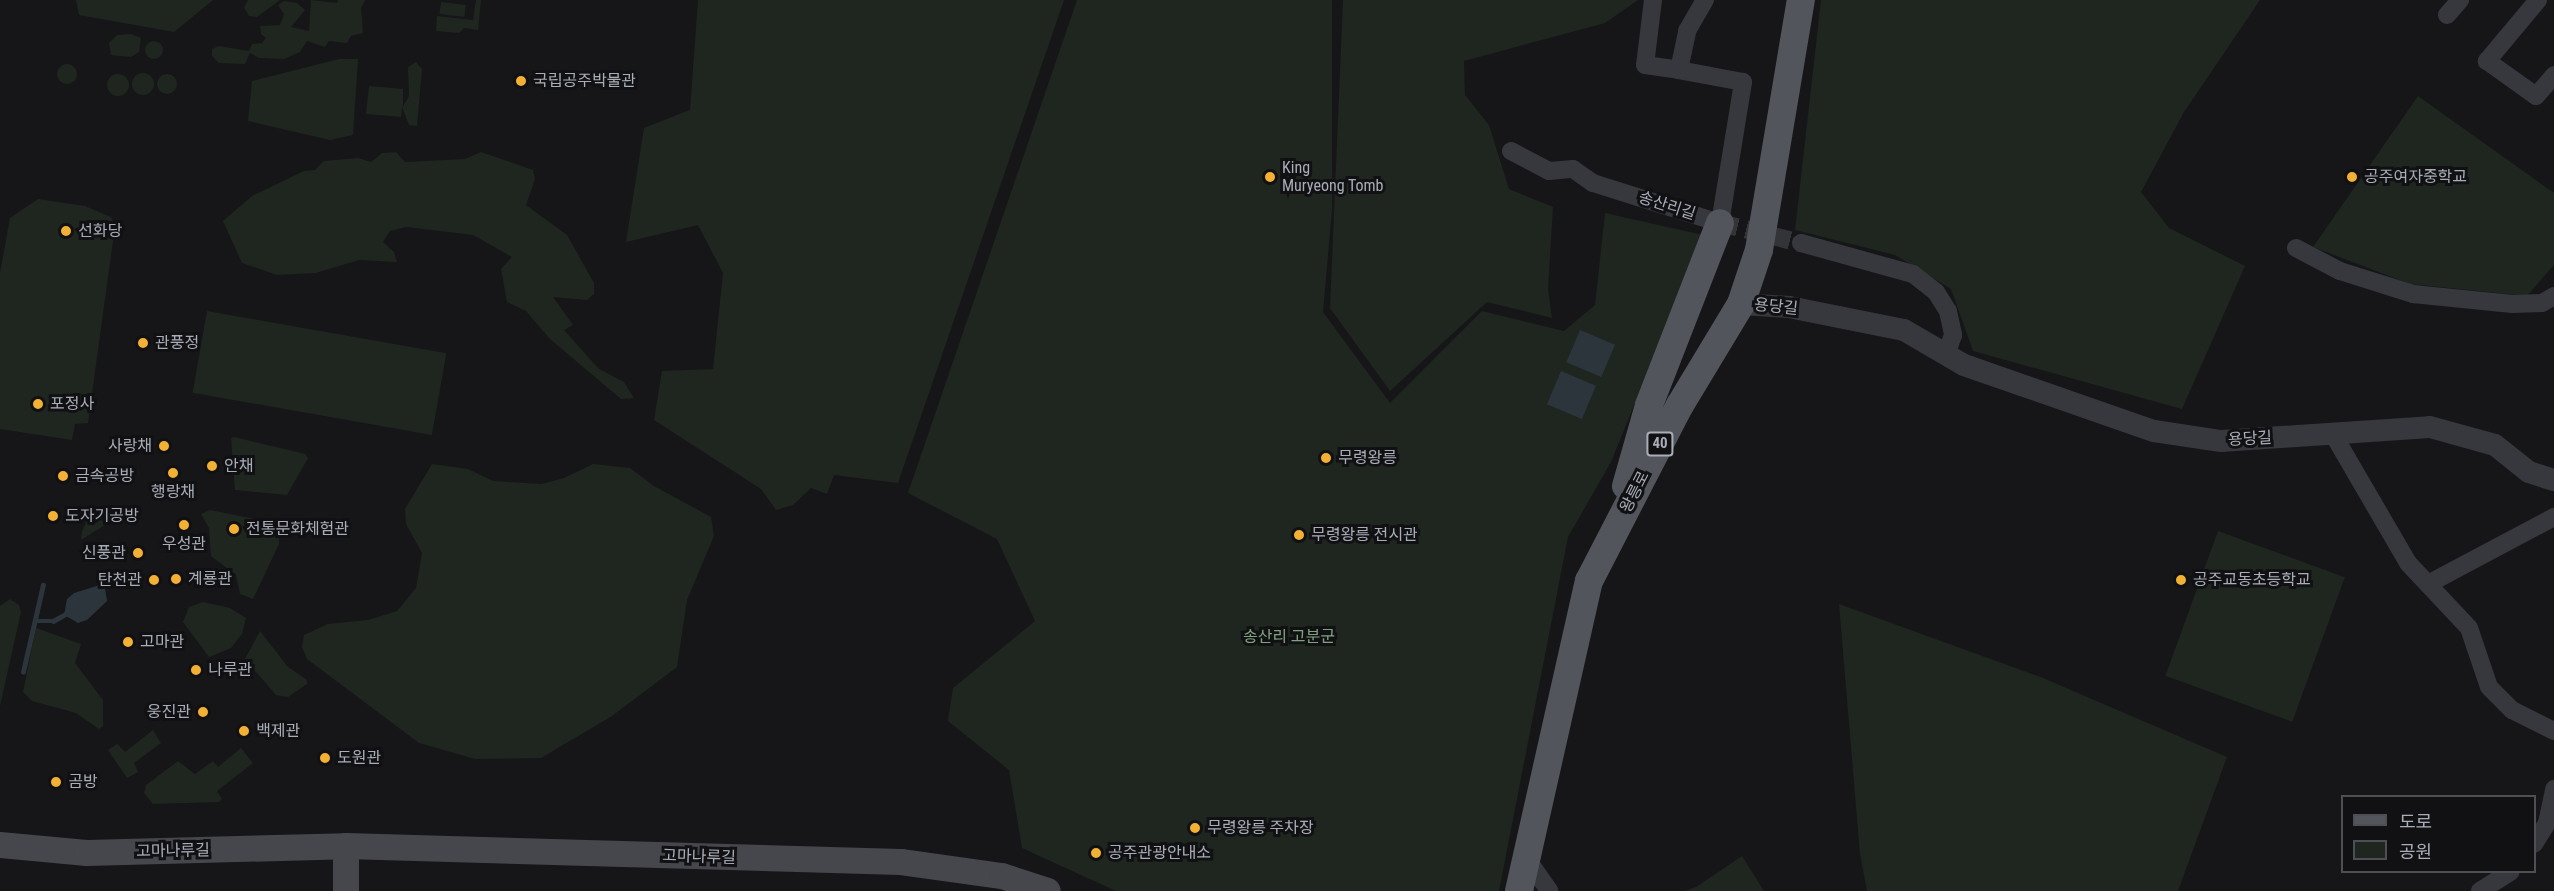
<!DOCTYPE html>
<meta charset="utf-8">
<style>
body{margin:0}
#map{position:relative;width:2554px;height:891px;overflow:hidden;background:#161618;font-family:"Roboto Condensed","Noto Sans KR",sans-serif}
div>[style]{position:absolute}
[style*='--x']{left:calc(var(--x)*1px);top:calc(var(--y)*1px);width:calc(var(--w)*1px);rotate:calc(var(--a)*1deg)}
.green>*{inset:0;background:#1e261f;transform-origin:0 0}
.round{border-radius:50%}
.water>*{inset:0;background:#2c353c;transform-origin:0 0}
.stream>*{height:4.5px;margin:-2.25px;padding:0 2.25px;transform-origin:2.25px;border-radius:2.25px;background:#2c353c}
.minor-tunnel>*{height:18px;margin-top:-9px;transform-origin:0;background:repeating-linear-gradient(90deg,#333438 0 18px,transparent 0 27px)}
.minor>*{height:18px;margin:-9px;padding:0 9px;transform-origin:9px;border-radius:9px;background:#37383d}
.tertiary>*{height:22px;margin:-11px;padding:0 11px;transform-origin:11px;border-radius:11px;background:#37383d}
.secondary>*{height:26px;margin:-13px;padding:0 13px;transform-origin:13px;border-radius:13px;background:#45474d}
.primary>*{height:28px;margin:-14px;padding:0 14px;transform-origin:14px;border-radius:14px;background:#53555c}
.dots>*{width:16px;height:16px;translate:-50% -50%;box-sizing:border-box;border:3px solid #111113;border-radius:50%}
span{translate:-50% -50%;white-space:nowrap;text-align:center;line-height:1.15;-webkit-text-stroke:6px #111113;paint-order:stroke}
.shield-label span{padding:2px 4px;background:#111113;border:2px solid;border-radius:4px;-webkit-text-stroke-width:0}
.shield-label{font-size:15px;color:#a8adb8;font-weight:700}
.poi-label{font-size:16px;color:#a8adb8}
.left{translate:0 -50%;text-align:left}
.right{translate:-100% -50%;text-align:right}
.street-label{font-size:16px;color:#a8adb8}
.park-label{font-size:16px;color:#7fa381}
.legend{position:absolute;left:2341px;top:795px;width:195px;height:78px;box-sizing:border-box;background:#111113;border:2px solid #4d4f55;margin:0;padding:8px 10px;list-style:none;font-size:18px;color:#a8adb8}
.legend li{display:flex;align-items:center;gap:12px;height:30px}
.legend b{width:30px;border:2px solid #4d4f55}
</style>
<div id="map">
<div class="green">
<div style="clip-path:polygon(76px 0,213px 0,174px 32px,79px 15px)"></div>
<div style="clip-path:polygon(248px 0,280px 0,257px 17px,249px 16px,244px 8px)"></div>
<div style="clip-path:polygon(311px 0,337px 3px,338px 0,365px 0,361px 8px,363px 33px,351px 36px,347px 43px,329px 41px,325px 47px,307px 41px,300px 52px,284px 59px,259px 58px,250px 53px,245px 64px,219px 63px,212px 56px,212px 49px,219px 46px,249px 51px,252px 44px,262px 43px,266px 38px,261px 34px,260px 26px,280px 25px,284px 14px,278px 5px,284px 1px,297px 3px,305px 10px,291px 27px,309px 31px)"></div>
<div style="clip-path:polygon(476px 0,481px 0,478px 30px,464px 28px,459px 33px,436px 31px,437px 16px,473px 20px)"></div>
<div style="clip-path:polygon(698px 0,1064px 0,898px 483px,834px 475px,827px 494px,811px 488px,793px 505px,776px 510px,761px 489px,654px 420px,662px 371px,713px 369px,723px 273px,698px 225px,626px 242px,644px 128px,690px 110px)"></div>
<div style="clip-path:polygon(1077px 0,1332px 0,1332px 210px,1323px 312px,1390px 403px,1482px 311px,1564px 331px,1595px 305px,1605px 213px,1703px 235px,1611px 462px,1568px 537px,1499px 891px,1116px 891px,1022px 848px,1009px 770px,948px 721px,953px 688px,1035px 621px,997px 539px,908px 493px)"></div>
<div style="clip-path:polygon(1343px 0,1638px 0,1605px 23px,1464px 61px,1465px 95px,1489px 125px,1509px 189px,1553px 207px,1548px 289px,1552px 318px,1487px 302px,1390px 391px,1330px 308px)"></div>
<div style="clip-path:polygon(1821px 0,2260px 0,2184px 112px,2141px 192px,2169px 228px,2245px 266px,2182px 409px,1973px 351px,1951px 289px,1895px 255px,1795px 230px)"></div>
<div style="left:441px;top:2px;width:25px;height:12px;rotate:7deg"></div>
<div style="clip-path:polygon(131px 34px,141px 38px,139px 52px,131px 57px,111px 55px,109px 43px,117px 35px)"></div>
<div class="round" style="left:145px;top:41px;width:18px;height:18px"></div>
<div style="clip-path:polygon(339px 59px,358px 59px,353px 135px,330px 140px,248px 121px,252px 81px)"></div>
<div style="clip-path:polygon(416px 62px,422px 69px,417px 126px,409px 125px,402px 107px,401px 117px,366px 114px,369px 86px,403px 89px,403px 107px,409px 96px,408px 67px)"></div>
<div class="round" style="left:57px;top:64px;width:20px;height:20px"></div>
<div class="round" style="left:132px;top:73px;width:22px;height:22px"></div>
<div class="round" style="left:107px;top:74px;width:22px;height:22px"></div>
<div class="round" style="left:157px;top:74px;width:20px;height:20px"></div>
<div style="clip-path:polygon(2418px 96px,2554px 193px,2554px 265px,2527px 296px,2410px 284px,2313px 247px)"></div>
<div style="clip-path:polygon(396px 152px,405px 162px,465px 159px,481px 152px,533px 170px,535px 179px,526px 205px,567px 235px,594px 283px,594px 294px,587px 300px,553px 297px,573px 325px,564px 330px,599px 369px,624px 382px,634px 398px,621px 399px,550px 339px,526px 311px,507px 302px,501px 269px,512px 257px,473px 235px,406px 227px,390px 231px,383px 242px,394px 252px,397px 262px,359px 260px,316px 273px,277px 275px,242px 263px,223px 221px,252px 196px,304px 171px,315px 170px,324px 161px,358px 158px,371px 162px,382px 153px)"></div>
<div style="clip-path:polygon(38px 199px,85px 206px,111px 217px,115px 226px,88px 423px,75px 424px,72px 440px,0 429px,0 273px,10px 218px)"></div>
<div style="left:207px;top:311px;width:243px;height:83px;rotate:10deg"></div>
<div style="clip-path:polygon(234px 437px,305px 454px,308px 458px,287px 495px,235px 490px,231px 438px)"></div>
<div style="clip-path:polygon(432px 464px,468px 469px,493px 481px,542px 484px,564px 478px,593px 464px,630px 468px,654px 486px,711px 517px,714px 536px,687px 600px,677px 667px,612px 716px,541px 758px,475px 759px,419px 743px,307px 659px,302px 647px,304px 635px,328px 624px,368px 620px,397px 611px,416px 588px,422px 553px,406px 524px,405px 509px)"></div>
<div style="clip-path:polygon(93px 508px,105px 525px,81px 540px,82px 531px)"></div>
<div style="clip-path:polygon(210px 510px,275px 523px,279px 528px,279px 544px,253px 599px,240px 594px,236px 575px,211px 556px,209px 528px,201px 514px)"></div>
<div style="left:2218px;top:531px;width:135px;height:154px;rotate:20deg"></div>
<div style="clip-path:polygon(10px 599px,19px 605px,21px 612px,0 706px,0 606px)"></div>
<div style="clip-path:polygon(203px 602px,230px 608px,246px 618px,242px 634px,231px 648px,209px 657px,183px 622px,189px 607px)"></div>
<div style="clip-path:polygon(1839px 604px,2043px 678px,2227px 757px,2178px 891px,1867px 891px,1860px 854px)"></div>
<div style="clip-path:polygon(36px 628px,81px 644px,75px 663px,103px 700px,103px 726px,99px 729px,76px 713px,32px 701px,23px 692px)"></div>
<div style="clip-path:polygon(260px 631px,288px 667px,307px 680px,307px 684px,288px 697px,276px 695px,245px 659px)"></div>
<div style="clip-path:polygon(153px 730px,161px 743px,134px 763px,138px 772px,127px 778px,108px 750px,117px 744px,125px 752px)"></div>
<div style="clip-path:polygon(241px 748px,253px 763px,217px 791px,222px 799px,219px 802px,153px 804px,144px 793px,146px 785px,178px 761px,195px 774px,213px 761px,218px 767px)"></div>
<div style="clip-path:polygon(1742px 856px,1764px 891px,1685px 891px,1696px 887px)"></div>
</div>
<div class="water">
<div style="left:1580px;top:330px;width:38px;height:35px;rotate:23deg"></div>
<div style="left:1561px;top:371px;width:38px;height:36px;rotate:23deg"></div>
<div style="clip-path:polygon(100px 585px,105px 588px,107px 601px,87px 620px,78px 623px,64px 615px,67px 599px,74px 593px)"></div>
</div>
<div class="stream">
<div style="--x:35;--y:621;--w:18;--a:0"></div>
<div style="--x:53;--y:621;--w:13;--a:-29"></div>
<div style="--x:23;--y:672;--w:89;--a:-77.1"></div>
</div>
<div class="minor-tunnel">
<div style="--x:1720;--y:223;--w:83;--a:13.9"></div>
</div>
<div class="minor">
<div style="--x:1653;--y:0;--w:65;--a:97"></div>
<div style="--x:1645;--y:65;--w:34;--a:8"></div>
<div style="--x:2538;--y:0;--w:80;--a:129.9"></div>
<div style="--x:2487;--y:61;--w:60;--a:35.5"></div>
<div style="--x:2536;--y:96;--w:28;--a:-49"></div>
<div style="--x:2447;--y:15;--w:20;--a:-49"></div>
<div style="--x:1511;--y:151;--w:43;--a:27.8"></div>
<div style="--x:1549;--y:171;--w:24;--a:-5"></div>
<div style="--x:1573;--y:169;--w:24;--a:35"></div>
<div style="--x:1593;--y:183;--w:133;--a:17.5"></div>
<div style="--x:1720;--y:223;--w:143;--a:-80.7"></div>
<div style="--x:1743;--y:82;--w:65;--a:-169.4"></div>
<div style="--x:1679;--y:70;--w:40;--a:-78"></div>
<div style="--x:1687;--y:31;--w:36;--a:-60"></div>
<div style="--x:1801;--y:243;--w:116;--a:15.5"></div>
<div style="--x:1913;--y:274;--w:29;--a:38"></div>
<div style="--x:1936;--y:292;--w:22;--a:58"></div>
<div style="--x:1948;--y:311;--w:25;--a:78"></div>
<div style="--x:1953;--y:335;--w:21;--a:109"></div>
<div style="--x:2296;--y:248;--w:50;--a:27.6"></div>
<div style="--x:2340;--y:271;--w:77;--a:17.5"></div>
<div style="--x:2413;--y:294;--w:100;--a:5.7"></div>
<div style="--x:2513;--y:304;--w:29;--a:-2"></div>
<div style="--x:2542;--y:303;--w:14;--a:-30"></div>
<div style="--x:2333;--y:434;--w:149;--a:59.8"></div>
<div style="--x:2408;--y:563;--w:89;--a:46.8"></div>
<div style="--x:2469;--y:628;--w:62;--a:71.3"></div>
<div style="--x:2489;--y:687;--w:33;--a:45"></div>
<div style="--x:2512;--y:710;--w:47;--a:26.6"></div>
<div style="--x:2428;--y:584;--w:143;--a:-28"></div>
<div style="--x:2534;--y:844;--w:25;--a:-58"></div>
<div style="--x:2547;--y:823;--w:35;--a:-78"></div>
<div style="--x:1527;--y:859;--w:39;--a:55"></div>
<div style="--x:2480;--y:891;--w:36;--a:-32"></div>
</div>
<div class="tertiary">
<div style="--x:1741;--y:304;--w:48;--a:3.6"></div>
<div style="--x:1789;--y:307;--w:117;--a:11.3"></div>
<div style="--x:1904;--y:330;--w:69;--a:30.3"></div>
<div style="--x:1964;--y:365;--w:201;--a:19.2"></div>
<div style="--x:2154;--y:431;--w:68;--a:8.5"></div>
<div style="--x:2221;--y:441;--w:209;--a:-3.8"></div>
<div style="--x:2430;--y:427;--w:67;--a:15.5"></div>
<div style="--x:2495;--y:445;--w:43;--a:38.5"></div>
<div style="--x:2529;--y:472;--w:26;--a:18"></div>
</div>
<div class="secondary">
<div style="--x:0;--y:845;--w:87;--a:5.3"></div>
<div style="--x:87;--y:853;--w:259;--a:-1.5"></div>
<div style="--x:346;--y:846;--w:555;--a:1.65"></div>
<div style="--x:901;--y:862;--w:102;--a:7.9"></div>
<div style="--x:1002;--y:876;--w:48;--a:18.1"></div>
<div style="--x:346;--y:891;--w:45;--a:-90"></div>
</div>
<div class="primary">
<div style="--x:1626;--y:486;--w:84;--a:-74.1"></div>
<div style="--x:1649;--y:405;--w:195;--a:-68.7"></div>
<div style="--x:1519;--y:891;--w:318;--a:-77.3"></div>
<div style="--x:1589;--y:581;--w:198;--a:-62.7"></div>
<div style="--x:1680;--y:405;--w:118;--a:-58.9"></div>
<div style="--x:1741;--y:304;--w:57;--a:-71.6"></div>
<div style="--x:1759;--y:250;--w:254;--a:-80.5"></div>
</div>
<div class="dots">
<div style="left:521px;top:81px;background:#f2b134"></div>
<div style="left:1270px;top:177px;background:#f2b134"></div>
<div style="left:2352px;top:177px;background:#f2b134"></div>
<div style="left:66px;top:231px;background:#f2b134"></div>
<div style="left:143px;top:343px;background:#f2b134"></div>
<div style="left:38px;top:404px;background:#f2b134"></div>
<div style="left:164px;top:446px;background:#f2b134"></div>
<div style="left:1326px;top:458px;background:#f2b134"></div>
<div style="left:212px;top:466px;background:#f2b134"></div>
<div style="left:173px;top:473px;background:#f2b134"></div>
<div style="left:63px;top:476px;background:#f2b134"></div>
<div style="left:53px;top:516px;background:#f2b134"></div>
<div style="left:184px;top:525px;background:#f2b134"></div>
<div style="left:234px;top:529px;background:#f2b134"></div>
<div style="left:1299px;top:535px;background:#f2b134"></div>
<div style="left:138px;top:553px;background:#f2b134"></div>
<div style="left:176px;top:579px;background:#f2b134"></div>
<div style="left:154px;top:580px;background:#f2b134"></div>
<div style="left:2181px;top:580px;background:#f2b134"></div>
<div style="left:128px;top:642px;background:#f2b134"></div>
<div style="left:196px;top:670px;background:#f2b134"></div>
<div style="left:203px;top:712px;background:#f2b134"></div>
<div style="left:244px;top:731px;background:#f2b134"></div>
<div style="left:325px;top:758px;background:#f2b134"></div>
<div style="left:56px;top:782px;background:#f2b134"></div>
<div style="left:1195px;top:828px;background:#f2b134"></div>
<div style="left:1096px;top:853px;background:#f2b134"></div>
</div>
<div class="shield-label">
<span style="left:1660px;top:444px">40</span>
</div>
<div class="poi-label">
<span class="left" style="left:533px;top:81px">국립공주박물관</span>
<span class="left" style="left:1282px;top:177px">King<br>Muryeong Tomb</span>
<span class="left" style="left:2364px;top:177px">공주여자중학교</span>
<span class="left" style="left:78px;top:231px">선화당</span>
<span class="left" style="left:155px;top:343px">관풍정</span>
<span class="left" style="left:50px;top:404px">포정사</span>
<span class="right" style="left:152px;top:446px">사랑채</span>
<span class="left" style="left:1338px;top:458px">무령왕릉</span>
<span class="left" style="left:224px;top:466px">안채</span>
<span class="left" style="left:75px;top:476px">금속공방</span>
<span style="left:173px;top:492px">행랑채</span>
<span class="left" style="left:65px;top:516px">도자기공방</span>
<span class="left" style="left:246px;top:529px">전통문화체험관</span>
<span class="left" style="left:1311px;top:535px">무령왕릉 전시관</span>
<span style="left:184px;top:544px">우성관</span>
<span class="right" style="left:126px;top:553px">신풍관</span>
<span class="left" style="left:188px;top:579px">계룡관</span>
<span class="right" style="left:142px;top:580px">탄천관</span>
<span class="left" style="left:2193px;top:580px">공주교동초등학교</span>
<span class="left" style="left:140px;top:642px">고마관</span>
<span class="left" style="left:208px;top:670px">나루관</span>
<span class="right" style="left:191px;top:712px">웅진관</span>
<span class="left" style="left:256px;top:731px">백제관</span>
<span class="left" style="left:337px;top:758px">도원관</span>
<span class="left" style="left:68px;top:782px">곰방</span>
<span class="left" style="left:1207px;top:828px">무령왕릉 주차장</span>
<span class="left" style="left:1108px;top:853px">공주관광안내소</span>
</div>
<div class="street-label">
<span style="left:1667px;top:206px;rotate:18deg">송산리길</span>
<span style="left:1776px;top:307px;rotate:6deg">용당길</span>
<span style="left:2250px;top:439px;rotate:-3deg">용당길</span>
<span style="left:1635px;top:492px;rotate:-63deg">왕릉로</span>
<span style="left:173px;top:851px;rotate:-1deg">고마나루길</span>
<span style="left:699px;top:857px;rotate:2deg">고마나루길</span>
</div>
<div class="park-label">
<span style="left:1289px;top:637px">송산리 고분군</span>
</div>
<ul class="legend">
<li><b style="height:8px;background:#53555c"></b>도로</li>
<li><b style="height:16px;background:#1e261f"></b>공원</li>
</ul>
</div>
